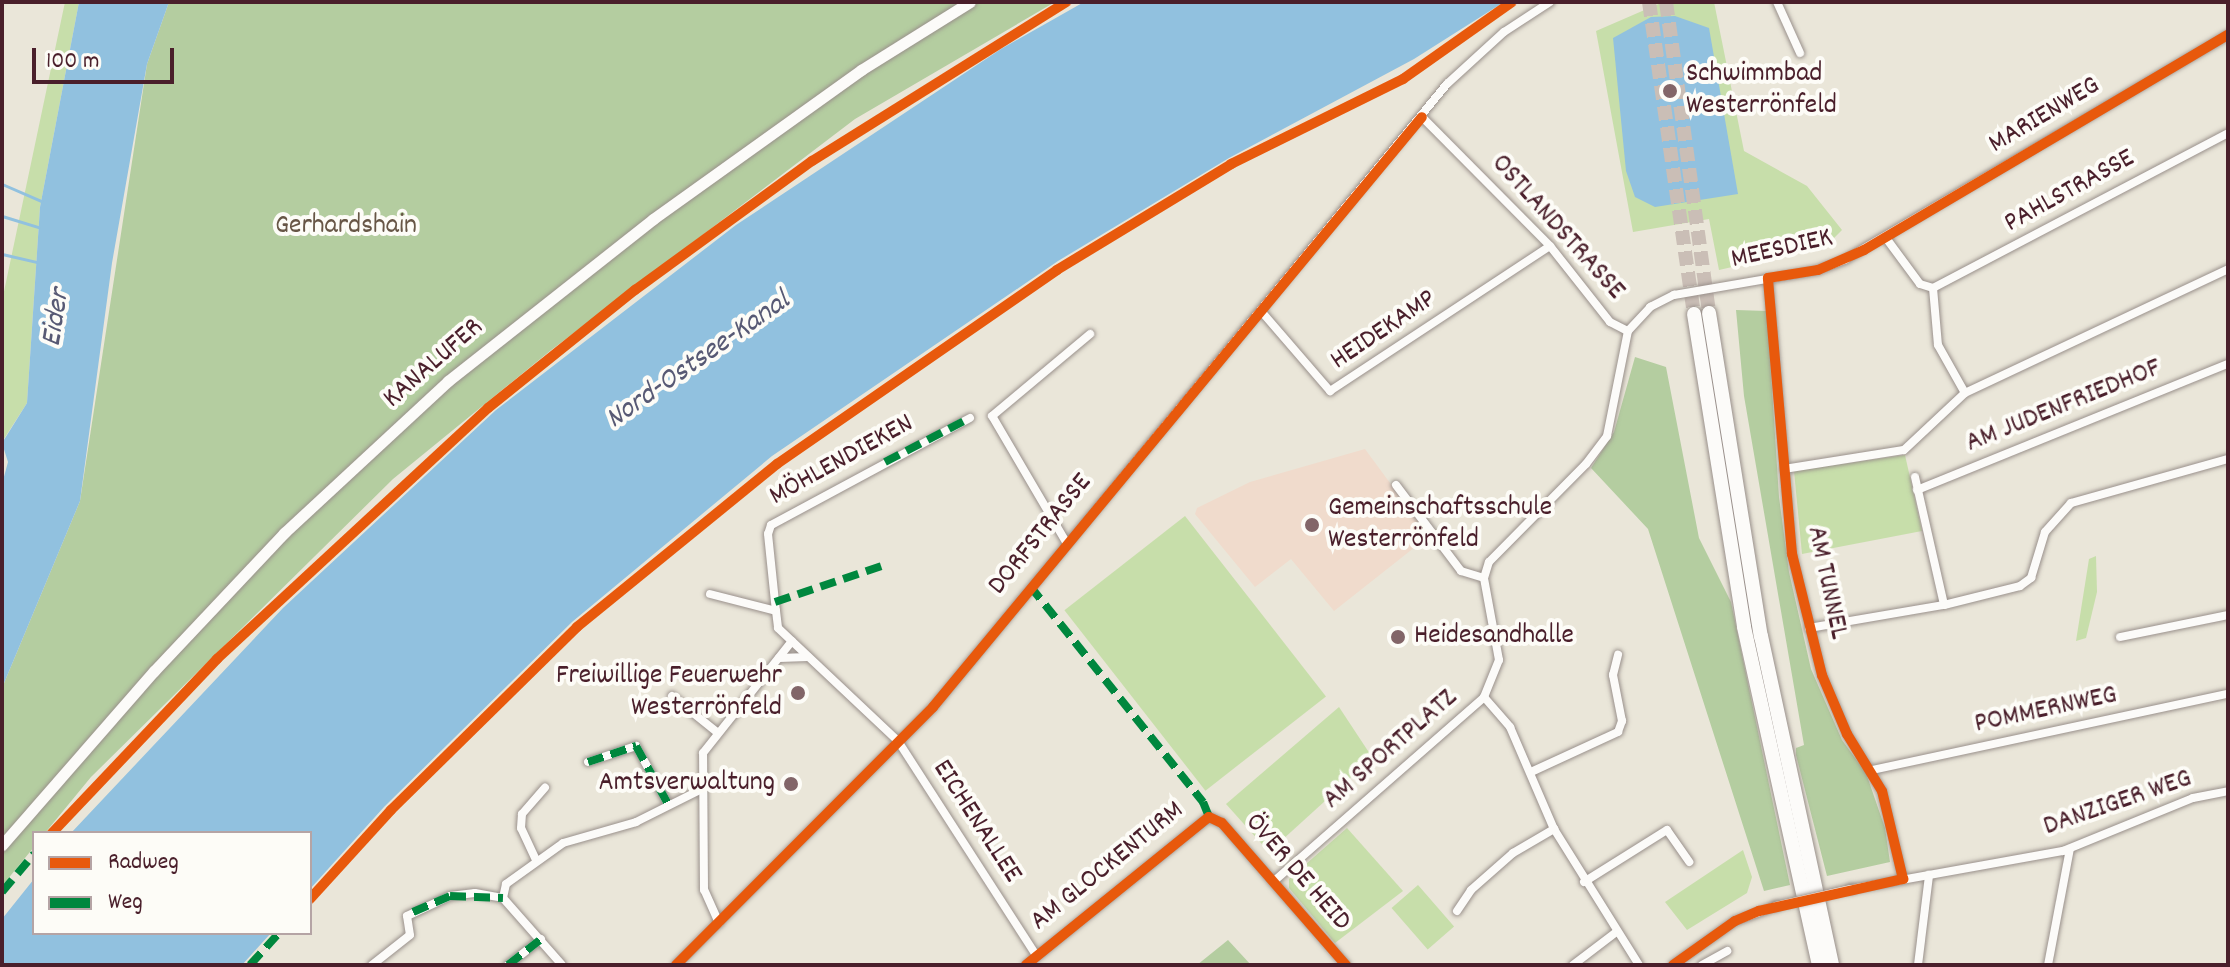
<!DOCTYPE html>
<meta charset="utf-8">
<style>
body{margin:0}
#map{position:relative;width:2230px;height:967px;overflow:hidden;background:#eae6d9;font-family:Dekko,sans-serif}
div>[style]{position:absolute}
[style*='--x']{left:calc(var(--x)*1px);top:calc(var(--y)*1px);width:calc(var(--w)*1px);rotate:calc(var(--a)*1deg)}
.built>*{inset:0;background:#f0dbcc}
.green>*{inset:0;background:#c7deaa;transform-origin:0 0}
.forest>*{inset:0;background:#b4cda0}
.water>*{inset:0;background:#91c1df}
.stream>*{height:3px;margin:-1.5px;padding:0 1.5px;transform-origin:1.5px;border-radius:1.5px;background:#91c1df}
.highway-tunnel>*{height:14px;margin-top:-7px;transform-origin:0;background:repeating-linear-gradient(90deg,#cabeb6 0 14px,transparent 0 21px)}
.roads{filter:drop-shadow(0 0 2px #99908b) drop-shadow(0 0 2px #99908b)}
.street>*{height:8px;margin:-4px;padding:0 4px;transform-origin:4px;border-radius:4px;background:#fcfbf9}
.secondary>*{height:11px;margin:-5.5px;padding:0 5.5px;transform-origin:5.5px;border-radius:5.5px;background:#fcfbf9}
.highway>*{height:14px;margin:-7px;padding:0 7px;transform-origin:7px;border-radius:7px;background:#fcfbf9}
.bridges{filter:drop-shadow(0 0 2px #99908b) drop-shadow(0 0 2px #99908b)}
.street-bridge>*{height:8px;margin:-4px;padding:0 4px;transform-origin:4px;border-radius:4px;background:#fcfbf9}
.quiet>*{height:8px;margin-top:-4px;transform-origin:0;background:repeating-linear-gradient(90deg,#00873e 0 16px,transparent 0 24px)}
.cycleway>*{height:10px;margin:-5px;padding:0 5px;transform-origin:5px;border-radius:5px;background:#e8590c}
.dots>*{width:22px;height:22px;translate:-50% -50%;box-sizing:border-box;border:4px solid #fdfcf7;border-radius:50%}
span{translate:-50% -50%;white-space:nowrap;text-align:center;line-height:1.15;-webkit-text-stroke:8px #fdfcf7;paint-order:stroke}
.poi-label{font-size:28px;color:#4a1f2b}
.left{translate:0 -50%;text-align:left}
.right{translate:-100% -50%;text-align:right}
.street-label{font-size:28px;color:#4a1f2b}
.park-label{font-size:28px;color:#675646}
.water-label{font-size:30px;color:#575974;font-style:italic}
.frame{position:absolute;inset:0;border:4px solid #4a1f2b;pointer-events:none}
.legend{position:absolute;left:32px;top:831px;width:280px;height:104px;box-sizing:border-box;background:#fdfcf7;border:2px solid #b5a4a5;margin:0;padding:10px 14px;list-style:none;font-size:24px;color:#4a1f2b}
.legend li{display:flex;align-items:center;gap:16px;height:40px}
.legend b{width:40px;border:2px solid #b5a4a5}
.scale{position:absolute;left:32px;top:48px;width:142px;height:36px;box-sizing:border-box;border:4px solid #4a1f2b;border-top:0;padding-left:10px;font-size:24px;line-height:28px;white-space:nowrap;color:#4a1f2b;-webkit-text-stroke:6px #fdfcf7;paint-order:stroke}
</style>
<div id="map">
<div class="built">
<div style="clip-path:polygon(1365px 449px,1429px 536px,1334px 611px,1291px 559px,1255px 587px,1195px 514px,1197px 508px,1250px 482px)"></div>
</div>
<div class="green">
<div style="clip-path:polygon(65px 2px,79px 2px,40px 207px,27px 403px,2px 442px,2px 301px)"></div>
<div style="clip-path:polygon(1663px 2px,1714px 2px,1744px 151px,1807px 186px,1842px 230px,1827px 245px,1719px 270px,1709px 219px,1633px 232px,1596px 31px)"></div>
<div style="clip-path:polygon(1905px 455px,1922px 531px,1802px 554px,1794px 471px)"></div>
<div style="left:1185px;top:516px;width:229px;height:153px;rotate:52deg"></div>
<div style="clip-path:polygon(2096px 556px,2097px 592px,2086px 638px,2076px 641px,2089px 559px)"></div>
<div style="clip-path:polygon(1339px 707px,1370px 754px,1369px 761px,1269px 852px,1226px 804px)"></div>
<div style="clip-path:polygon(1347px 828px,1403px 891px,1335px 943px,1289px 888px,1289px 879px)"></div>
<div style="clip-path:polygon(1743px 850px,1752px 877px,1747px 893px,1687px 930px,1665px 902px)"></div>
<div style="left:1418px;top:885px;width:55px;height:35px;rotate:49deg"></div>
</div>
<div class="forest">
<div style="clip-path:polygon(169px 2px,1055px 2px,855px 119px,550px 351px,393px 479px,91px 777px,45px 833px,34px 833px,34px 847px,2px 886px,2px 688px,80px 501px,147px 64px)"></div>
<div style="clip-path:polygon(1736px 310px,1767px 311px,1779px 497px,1789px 572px,1811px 669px,1842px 740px,1866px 773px,1885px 828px,1890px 862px,1827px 876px,1796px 755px,1796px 748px,1804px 745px,1744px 396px)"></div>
<div style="clip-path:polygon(1635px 357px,1666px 367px,1699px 538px,1731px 602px,1790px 885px,1764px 891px,1648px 529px,1591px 468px,1614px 432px)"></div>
<div style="clip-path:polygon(1228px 940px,1251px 965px,1197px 965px)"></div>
</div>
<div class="water">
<div style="clip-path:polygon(79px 2px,169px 2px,147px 64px,112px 263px,80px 501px,2px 688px,2px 484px,8px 462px,2px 443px,27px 403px,40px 207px)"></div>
<div style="clip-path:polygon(1084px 2px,1504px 2px,1414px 59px,1229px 158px,1058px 261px,772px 456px,572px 622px,384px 807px,310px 889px,310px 833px,71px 833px,283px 608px,496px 410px,736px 225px,1001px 49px)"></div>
<div style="clip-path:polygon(1675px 16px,1709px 28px,1738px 194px,1655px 207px,1635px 197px,1626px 171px,1613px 38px,1651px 17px)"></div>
<div style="clip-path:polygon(34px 879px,34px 933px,271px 933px,242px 965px,2px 965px,2px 919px)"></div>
</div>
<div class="stream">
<div style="--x:2;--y:184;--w:43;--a:23.6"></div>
<div style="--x:2;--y:216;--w:38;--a:17"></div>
<div style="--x:2;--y:254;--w:35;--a:13"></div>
</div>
<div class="highway-tunnel">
<div style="--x:1649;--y:2;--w:315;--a:81.8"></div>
<div style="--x:1666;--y:2;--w:314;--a:82.1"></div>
</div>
<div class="roads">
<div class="street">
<div style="--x:1777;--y:2;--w:56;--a:65.7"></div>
<div style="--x:1422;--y:117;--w:182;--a:45.2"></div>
<div style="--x:1550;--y:246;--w:97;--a:51.7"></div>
<div style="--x:1610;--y:322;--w:20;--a:27"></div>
<div style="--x:1886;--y:238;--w:57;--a:53.5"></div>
<div style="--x:1920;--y:284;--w:14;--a:17"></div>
<div style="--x:1768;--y:278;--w:277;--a:85"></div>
<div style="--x:1792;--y:554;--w:125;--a:76.1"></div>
<div style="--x:1822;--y:675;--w:64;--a:67"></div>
<div style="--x:1847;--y:734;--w:67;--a:58.4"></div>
<div style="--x:1882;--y:791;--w:90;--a:76.6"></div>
<div style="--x:1933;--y:288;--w:333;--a:-27.7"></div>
<div style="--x:1933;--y:288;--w:57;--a:85"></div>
<div style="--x:1938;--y:345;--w:55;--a:60.6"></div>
<div style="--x:1261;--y:311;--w:106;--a:49.2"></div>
<div style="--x:1330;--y:391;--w:263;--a:-33.4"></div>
<div style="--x:970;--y:418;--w:226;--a:151.7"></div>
<div style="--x:771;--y:525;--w:9;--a:108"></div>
<div style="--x:768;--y:534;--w:77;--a:84.1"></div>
<div style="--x:776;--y:611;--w:17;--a:83"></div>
<div style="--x:778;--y:628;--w:165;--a:43.3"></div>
<div style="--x:898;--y:741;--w:255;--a:57.2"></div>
<div style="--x:1784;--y:469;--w:121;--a:-9"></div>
<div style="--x:1904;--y:450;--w:83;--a:-43.1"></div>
<div style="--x:1965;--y:393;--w:291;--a:-25.2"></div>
<div style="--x:1915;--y:477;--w:131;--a:77.2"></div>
<div style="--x:1396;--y:485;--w:108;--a:52.9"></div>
<div style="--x:1461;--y:571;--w:24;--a:17"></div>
<div style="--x:1917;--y:490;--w:336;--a:-22.1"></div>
<div style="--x:1066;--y:542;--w:146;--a:-120.4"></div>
<div style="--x:992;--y:416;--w:128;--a:-39.9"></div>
<div style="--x:710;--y:594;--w:68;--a:14.4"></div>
<div style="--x:1809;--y:628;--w:137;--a:-9.7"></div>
<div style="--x:1944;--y:605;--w:78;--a:-14"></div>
<div style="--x:2020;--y:586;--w:14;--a:-36"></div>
<div style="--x:2031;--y:578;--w:48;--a:-73.1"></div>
<div style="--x:2045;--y:532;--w:39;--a:-48"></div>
<div style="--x:2071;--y:503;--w:163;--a:-15.7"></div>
<div style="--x:2120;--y:637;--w:110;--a:-11.5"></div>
<div style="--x:779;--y:658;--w:29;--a:-2"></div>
<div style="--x:672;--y:696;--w:58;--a:38.7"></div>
<div style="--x:1484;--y:697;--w:40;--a:49"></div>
<div style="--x:1510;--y:727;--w:111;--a:66.7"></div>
<div style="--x:1554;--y:829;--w:160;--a:58"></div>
<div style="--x:588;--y:762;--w:51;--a:-18.4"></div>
<div style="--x:636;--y:746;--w:66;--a:61.1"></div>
<div style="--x:1872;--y:770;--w:364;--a:-12.1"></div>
<div style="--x:1531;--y:772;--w:96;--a:-24.7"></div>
<div style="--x:1618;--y:732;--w:12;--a:-70"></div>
<div style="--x:1622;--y:721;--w:47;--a:-101.1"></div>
<div style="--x:1613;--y:675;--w:21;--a:-76"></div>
<div style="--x:536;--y:860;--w:35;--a:-115"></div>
<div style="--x:521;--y:828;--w:14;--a:-86"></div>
<div style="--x:522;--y:814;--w:35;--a:-49"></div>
<div style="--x:1273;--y:882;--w:281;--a:-41.2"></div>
<div style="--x:1484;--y:697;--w:40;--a:-68"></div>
<div style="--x:1499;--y:660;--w:83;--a:-100.4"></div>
<div style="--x:1484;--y:578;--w:17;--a:-73"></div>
<div style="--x:1489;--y:562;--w:138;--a:-45.3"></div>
<div style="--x:1586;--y:464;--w:35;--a:-53"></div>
<div style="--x:1607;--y:436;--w:107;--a:-78.7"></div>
<div style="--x:1628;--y:331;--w:33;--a:-47"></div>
<div style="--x:1650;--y:307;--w:27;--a:-27"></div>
<div style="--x:1674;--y:295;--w:146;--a:-9.8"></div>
<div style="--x:1818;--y:270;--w:30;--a:-21"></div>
<div style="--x:1846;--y:259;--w:443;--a:-30.4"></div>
<div style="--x:1584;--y:882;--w:98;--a:-32.1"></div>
<div style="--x:1667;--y:830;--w:39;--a:55"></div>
<div style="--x:1851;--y:889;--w:215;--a:-10.2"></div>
<div style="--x:2063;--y:851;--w:140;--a:-22.2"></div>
<div style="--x:2193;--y:798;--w:36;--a:-11"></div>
<div style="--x:503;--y:898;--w:14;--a:-78"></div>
<div style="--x:506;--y:884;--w:70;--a:-35.7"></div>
<div style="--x:563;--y:843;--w:76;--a:-16"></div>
<div style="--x:636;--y:822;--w:76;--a:-26.6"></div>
<div style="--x:1457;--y:911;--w:25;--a:-56"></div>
<div style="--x:1471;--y:890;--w:56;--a:-41.4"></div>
<div style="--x:1513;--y:853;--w:48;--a:-30.3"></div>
<div style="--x:719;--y:923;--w:36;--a:-114"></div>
<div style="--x:704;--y:890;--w:137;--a:-90.4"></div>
<div style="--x:703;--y:753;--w:143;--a:-51.5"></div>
<div style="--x:372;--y:965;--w:48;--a:-38.3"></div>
<div style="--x:410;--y:935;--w:19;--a:-99"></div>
<div style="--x:407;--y:916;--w:47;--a:-24.9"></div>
<div style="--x:450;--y:896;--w:25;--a:-7"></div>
<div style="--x:475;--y:893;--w:28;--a:10"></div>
<div style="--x:503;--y:898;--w:89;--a:48.6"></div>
<div style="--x:508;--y:965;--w:42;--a:-38.2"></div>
<div style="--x:676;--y:965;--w:364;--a:-45.1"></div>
<div style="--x:933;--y:707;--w:808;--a:-50.48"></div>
<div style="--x:1447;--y:84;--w:77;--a:-42.4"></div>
<div style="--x:1504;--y:32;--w:55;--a:-33.1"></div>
<div style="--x:1026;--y:965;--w:235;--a:-39"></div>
<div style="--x:1209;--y:817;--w:14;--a:25"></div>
<div style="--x:1222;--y:823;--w:189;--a:48.9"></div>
<div style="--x:1573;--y:965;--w:53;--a:-37.3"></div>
<div style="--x:1673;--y:965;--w:76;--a:-35.4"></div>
<div style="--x:1735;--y:921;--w:44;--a:-20.1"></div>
<div style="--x:1702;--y:965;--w:29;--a:-29"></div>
<div style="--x:1918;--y:965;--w:91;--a:-83"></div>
<div style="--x:2048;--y:965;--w:118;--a:-79.3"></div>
</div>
<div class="secondary">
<div style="--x:2;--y:845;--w:231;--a:-48.9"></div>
<div style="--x:154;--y:671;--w:190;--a:-46.7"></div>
<div style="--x:284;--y:533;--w:224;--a:-42.8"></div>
<div style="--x:448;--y:381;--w:261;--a:-38.3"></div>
<div style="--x:653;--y:219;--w:256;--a:-35.6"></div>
<div style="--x:861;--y:70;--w:128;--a:-32"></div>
</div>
<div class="highway">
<div style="--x:1709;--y:313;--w:327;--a:80.9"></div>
<div style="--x:1761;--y:636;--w:337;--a:77.8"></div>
<div style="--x:1694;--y:314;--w:317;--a:80.9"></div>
<div style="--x:1744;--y:627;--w:346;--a:77.5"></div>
</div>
</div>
<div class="bridges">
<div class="street-bridge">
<div style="--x:1776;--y:906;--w:77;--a:-12.8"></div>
</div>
</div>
<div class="quiet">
<div style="--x:885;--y:462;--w:96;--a:-27.4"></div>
<div style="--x:1030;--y:586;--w:277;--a:51.3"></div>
<div style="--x:1203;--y:802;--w:16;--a:68"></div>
<div style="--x:775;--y:602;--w:118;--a:-18.7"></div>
<div style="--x:588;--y:762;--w:51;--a:-18.4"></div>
<div style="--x:636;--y:746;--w:66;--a:61.1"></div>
<div style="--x:2;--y:892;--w:50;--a:-49.9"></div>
<div style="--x:413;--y:912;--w:40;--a:-23.4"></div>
<div style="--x:450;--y:896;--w:53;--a:2.2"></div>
<div style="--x:250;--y:965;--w:43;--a:-47.8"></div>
<div style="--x:508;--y:965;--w:42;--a:-38.2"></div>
</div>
<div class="cycleway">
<div style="--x:52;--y:833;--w:240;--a:-46.5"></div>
<div style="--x:217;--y:659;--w:369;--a:-42.8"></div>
<div style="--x:488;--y:408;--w:189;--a:-38.8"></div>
<div style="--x:635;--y:290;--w:219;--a:-36.1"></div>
<div style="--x:812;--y:161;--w:300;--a:-32"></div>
<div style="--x:310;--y:899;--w:120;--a:-47.7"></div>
<div style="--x:391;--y:810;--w:261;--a:-44.5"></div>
<div style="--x:577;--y:627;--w:258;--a:-39.2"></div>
<div style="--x:777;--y:464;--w:341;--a:-34.7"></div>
<div style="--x:1057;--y:270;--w:204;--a:-31.3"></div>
<div style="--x:1231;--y:164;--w:192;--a:-26.3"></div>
<div style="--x:1403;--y:79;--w:133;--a:-35.2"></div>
<div style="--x:676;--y:965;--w:364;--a:-45.1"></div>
<div style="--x:933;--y:707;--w:766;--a:-50.35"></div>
<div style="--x:1026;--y:965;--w:235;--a:-39"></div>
<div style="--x:1209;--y:817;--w:14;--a:25"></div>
<div style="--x:1222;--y:823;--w:189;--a:48.9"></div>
<div style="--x:1673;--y:965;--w:76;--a:-35.4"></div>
<div style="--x:1735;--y:921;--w:26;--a:-23"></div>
<div style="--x:1759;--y:911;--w:148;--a:-12.5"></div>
<div style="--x:1903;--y:879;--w:90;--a:-103.4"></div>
<div style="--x:1882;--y:791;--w:67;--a:-121.6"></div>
<div style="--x:1847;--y:734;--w:64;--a:-113"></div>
<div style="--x:1822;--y:675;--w:125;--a:-103.9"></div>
<div style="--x:1792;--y:554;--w:277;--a:-95"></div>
<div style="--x:1768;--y:278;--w:51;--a:-9.1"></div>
<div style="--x:1818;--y:270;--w:50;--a:-23.5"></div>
<div style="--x:1864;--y:250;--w:423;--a:-30.6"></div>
</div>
<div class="dots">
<div style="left:1670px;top:91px;background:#826568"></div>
<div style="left:1312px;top:525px;background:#826568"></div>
<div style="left:1398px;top:637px;background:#826568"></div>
<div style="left:798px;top:693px;background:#826568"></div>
<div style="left:791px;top:784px;background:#826568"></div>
</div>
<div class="poi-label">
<span class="left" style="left:1686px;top:91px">Schwimmbad<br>Westerrönfeld</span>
<span class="left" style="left:1328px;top:525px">Gemeinschaftsschule<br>Westerrönfeld</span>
<span class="left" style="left:1414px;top:637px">Heidesandhalle</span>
<span class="right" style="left:782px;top:693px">Freiwillige Feuerwehr<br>Westerrönfeld</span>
<span class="right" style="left:775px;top:784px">Amtsverwaltung</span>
</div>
<div class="street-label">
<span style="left:2045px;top:116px;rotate:-31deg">MARIENWEG</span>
<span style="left:2070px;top:192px;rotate:-29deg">PAHLSTRASSE</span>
<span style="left:1557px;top:228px;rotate:48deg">OSTLANDSTRASSE</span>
<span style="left:1782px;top:250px;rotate:-13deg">MEESDIEK</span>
<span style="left:1384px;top:331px;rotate:-34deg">HEIDEKAMP</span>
<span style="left:434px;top:364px;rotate:-41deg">KANALUFER</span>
<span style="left:2064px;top:407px;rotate:-22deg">AM JUDENFRIEDHOF</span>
<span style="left:842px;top:461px;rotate:-29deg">MÖHLENDIEKEN</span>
<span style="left:1041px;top:535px;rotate:-51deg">DORFSTRASSE</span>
<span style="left:1826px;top:583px;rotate:78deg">AM TUNNEL</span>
<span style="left:2046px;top:711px;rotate:-12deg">POMMERNWEG</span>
<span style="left:1391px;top:750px;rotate:-41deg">AM SPORTPLATZ</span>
<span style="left:2118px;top:804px;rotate:-19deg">DANZIGER WEG</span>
<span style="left:976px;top:822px;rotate:57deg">EICHENALLEE</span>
<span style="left:1108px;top:867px;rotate:-39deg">AM GLOCKENTURM</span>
<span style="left:1297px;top:873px;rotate:49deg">ÖVER DE HEID</span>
</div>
<div class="park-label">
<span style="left:346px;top:227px">Gerhardshain</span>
</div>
<div class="water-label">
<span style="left:58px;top:318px;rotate:-81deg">Eider</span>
<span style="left:699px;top:362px;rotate:-35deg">Nord-Ostsee-Kanal</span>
</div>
<div class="frame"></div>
<ul class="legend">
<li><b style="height:10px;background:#e8590c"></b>Radweg</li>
<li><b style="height:10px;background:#00873e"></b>Weg</li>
</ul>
<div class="scale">100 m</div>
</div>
